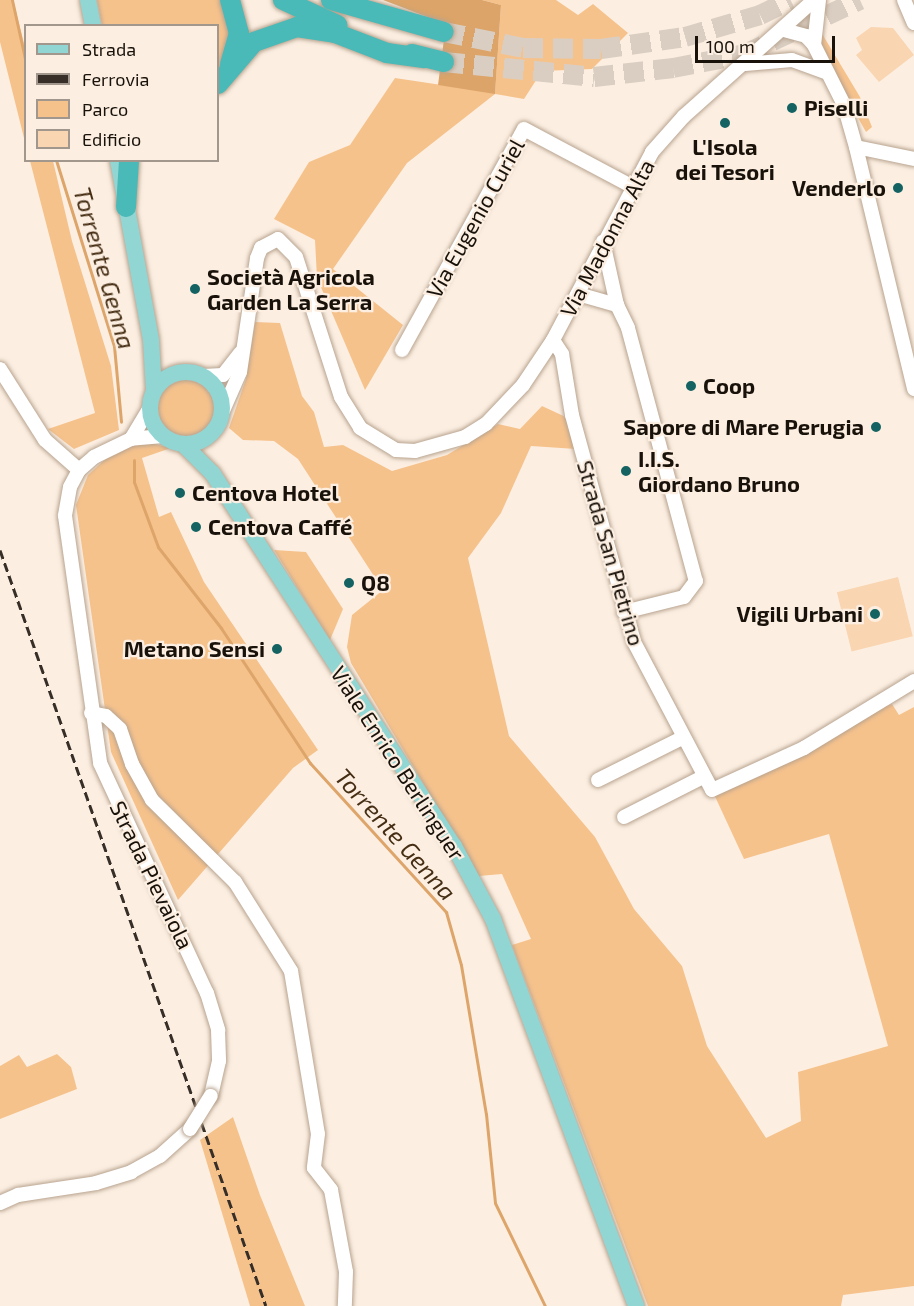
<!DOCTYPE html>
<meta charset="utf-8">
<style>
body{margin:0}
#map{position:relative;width:914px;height:1306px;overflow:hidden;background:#fcefe2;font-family:"Exo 2",sans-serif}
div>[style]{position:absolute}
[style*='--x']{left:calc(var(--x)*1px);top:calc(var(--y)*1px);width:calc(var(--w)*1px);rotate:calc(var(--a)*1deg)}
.green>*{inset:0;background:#f6c28c}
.round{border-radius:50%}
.forest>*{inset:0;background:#dca468}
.stream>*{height:3px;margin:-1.5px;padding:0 1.5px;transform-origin:1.5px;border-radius:1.5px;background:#dea56a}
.building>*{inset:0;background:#f9d5b2;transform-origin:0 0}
.highway-tunnel>*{height:20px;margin-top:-10px;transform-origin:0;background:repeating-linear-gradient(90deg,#dacec2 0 20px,transparent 0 30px)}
.roads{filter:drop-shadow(0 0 2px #b8a38f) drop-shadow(0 0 2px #b8a38f)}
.minor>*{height:14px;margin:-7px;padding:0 7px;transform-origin:7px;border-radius:7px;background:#fff}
.major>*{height:16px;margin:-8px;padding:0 8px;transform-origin:8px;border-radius:8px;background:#92d6d4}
.major>.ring{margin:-8px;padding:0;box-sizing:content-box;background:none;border:16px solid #92d6d4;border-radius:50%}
.highway>*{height:20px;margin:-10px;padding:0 10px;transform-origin:10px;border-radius:10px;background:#4abab8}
.rail>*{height:3px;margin-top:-1.5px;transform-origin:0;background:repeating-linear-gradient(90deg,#372f27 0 9px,transparent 0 13.5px)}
.bridges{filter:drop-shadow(0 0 2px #b8a38f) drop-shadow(0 0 2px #b8a38f)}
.minor-bridge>*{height:14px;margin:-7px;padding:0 7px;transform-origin:7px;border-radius:7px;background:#fff}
.dots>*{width:16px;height:16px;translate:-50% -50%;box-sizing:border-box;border:3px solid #fcefe2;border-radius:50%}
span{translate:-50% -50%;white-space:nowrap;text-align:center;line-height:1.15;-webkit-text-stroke:4.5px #fcefe2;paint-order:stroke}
.poi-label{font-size:22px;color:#19120a;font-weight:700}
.left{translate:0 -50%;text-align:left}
.right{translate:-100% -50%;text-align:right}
.street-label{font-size:22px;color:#19120a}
.water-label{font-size:24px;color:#462e14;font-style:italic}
.legend{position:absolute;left:24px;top:24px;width:195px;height:138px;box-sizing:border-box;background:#fcefe2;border:2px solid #a1978c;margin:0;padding:8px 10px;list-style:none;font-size:18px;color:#19120a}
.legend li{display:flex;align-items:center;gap:12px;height:30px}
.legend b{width:30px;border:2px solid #a1978c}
.scale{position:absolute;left:695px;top:36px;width:140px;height:27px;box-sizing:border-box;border:3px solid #19120a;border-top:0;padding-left:8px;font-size:18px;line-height:21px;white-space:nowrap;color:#19120a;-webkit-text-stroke:4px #fcefe2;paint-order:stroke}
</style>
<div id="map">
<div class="green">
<div style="clip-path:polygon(0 0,13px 0,25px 47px,25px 142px,0 42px)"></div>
<div style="clip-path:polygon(97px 0,224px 0,234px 46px,218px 75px,218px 26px,102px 25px)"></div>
<div style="clip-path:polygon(482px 0,556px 0,578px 15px,593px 4px,628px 33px,592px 69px,542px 71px,524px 99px,495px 94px,407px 163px,333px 269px,403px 325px,365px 390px,317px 278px,315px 240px,274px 219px,309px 162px,350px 145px,395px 78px,495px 93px,501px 5px)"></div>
<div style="clip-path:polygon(827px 0,821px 32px,860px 97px,872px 127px,866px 132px,820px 50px,818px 17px)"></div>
<div style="clip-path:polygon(30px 161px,53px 161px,72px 241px,111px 366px,119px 430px,74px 449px,48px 429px,95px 413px)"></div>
<div style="clip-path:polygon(255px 322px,280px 323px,302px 396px,314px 412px,324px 447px,343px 445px,392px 471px,447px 455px,498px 424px,520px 429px,542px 406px,570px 419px,576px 449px,531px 446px,501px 513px,468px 558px,509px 736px,595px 837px,634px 909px,682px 966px,707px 1046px,766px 1138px,801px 1121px,798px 1072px,888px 1046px,829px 834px,744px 859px,712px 790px,870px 711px,892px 704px,899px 715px,914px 707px,914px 1286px,843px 1295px,841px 1306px,648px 1306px,512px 945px,531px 939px,502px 874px,479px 876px,351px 663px,347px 647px,352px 615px,383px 590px,298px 459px,274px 441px,243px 440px,229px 428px,246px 379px)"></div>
<div class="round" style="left:158px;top:380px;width:56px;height:56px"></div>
<div style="clip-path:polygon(138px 440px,171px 448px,142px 458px,159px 517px,171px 512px,204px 582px,318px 750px,293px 768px,178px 900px,111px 752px,76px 505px,88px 475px,111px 454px)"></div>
<div style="clip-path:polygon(274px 550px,306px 552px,343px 609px,330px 640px)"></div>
<div style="clip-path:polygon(57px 1054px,71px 1067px,77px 1089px,0 1119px,0 1066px,19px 1055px,27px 1067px)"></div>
<div style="clip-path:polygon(233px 1117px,260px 1195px,305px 1306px,250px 1306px,200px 1140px)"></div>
</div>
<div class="forest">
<div style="clip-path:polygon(383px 0,482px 0,501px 5px,495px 94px,438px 85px,446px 24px)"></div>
</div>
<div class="stream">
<div style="--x:12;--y:0;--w:65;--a:77.5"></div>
<div style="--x:56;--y:160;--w:195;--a:72.7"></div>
<div style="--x:114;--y:346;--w:76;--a:84.7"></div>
<div style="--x:134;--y:460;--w:22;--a:90"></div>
<div style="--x:134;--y:482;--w:69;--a:69.7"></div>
<div style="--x:158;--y:547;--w:103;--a:52.1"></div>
<div style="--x:221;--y:628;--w:162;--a:56.6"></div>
<div style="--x:310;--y:763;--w:202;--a:47.6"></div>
<div style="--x:446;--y:912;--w:55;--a:74.2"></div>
<div style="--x:461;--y:965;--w:151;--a:80.5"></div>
<div style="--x:486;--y:1114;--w:89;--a:84.2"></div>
<div style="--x:495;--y:1203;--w:114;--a:64.1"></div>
</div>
<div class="building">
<div style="clip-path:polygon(871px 27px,893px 28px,914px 55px,879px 82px,856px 55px,862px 50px,856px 38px)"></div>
<div style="left:898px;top:577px;width:61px;height:63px;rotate:76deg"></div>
</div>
<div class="highway-tunnel">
<div style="--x:444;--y:32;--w:81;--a:11.4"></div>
<div style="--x:523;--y:48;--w:78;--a:0.7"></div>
<div style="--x:601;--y:49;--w:85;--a:-8.1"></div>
<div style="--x:685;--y:37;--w:78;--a:-16.3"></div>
<div style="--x:760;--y:15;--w:34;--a:-26"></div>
<div style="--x:444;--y:62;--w:151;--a:5.7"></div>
<div style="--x:594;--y:77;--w:80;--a:-6.5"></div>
<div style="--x:673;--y:68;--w:73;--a:-11"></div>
<div style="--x:745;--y:54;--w:127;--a:-25.2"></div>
</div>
<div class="roads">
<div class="minor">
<div style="--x:819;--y:0;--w:45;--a:96.3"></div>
<div style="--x:814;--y:45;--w:67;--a:63.4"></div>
<div style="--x:844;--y:105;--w:44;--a:74.1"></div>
<div style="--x:856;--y:147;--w:249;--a:76.5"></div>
<div style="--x:904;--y:0;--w:25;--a:67"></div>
<div style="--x:784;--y:30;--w:23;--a:15"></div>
<div style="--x:806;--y:36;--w:12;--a:48"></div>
<div style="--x:745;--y:64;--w:47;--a:-4.9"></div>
<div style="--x:792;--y:60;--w:35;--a:20"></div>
<div style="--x:856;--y:147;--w:59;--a:11.7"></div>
<div style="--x:578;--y:294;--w:41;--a:15.8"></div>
<div style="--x:617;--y:305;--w:65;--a:-102.5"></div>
<div style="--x:617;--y:305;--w:25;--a:64"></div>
<div style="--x:628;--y:328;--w:262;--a:75"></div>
<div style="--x:696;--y:581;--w:20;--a:127"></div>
<div style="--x:684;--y:597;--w:62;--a:166"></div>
<div style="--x:553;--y:340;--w:17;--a:57"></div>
<div style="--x:562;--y:354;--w:62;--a:80.7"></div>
<div style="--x:572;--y:415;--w:235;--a:74.7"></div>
<div style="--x:634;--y:642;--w:167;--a:62.2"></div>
<div style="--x:712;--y:790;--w:101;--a:-24.5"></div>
<div style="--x:804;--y:748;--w:129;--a:-31.3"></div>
<div style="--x:402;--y:350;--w:252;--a:-61.1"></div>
<div style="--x:524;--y:129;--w:121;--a:28"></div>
<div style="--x:0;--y:369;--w:84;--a:57.6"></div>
<div style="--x:45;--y:440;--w:45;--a:41.4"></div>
<div style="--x:203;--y:376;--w:20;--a:-3"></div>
<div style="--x:223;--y:375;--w:28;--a:-52"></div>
<div style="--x:222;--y:413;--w:45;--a:-66.3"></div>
<div style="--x:240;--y:372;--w:115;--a:-81.5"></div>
<div style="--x:257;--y:258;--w:11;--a:-68"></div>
<div style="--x:261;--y:248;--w:19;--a:-28"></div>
<div style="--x:278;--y:239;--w:25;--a:45"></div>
<div style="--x:296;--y:257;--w:147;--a:72.2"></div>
<div style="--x:341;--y:397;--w:36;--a:58"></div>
<div style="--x:360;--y:428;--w:42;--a:31.4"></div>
<div style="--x:396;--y:450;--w:19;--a:3"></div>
<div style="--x:415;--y:451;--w:52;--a:-15.6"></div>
<div style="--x:465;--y:437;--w:25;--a:-32"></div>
<div style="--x:486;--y:424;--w:54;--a:-46.5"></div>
<div style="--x:523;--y:385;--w:54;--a:-56.3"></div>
<div style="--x:553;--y:340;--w:212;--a:-62.2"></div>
<div style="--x:652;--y:152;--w:48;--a:-48.4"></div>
<div style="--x:684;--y:116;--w:174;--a:-41.7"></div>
<div style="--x:163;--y:436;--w:32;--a:175"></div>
<div style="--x:131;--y:439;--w:41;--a:154.1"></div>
<div style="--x:94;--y:457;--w:20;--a:139"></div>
<div style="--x:79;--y:470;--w:19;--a:118"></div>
<div style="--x:70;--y:487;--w:29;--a:100"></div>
<div style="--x:65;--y:516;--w:249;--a:81.9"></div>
<div style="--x:100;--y:763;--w:254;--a:65.1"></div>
<div style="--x:207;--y:993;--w:39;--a:73"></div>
<div style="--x:218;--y:1030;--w:31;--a:88"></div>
<div style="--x:219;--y:1061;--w:36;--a:103"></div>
<div style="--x:131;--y:439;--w:35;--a:-59"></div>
<div style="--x:91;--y:713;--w:15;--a:11"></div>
<div style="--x:106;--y:716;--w:19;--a:43"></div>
<div style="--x:120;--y:729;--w:37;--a:71"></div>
<div style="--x:132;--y:764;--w:41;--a:60.9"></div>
<div style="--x:152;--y:800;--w:117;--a:44.7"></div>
<div style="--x:235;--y:882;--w:105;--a:57.8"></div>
<div style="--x:291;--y:971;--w:165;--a:80.6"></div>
<div style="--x:318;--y:1134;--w:34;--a:97"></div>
<div style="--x:314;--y:1168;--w:28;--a:52"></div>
<div style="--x:331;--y:1190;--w:83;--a:79.6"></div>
<div style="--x:346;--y:1272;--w:34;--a:92"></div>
<div style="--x:598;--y:780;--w:94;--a:-26.6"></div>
<div style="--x:624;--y:817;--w:89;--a:-26.9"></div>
<div style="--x:0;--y:1203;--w:20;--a:-24"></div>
<div style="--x:18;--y:1195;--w:79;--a:-8.7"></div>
<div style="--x:96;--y:1183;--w:37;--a:-17"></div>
<div style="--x:131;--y:1172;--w:33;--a:-29"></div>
<div style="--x:160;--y:1156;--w:40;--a:-42"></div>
</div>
<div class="major">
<div style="--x:88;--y:0;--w:26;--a:79"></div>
<div style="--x:118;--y:160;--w:183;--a:79.6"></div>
<div style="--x:151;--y:340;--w:50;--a:86.6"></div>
<div class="ring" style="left:150px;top:372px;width:56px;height:56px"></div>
<div style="--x:183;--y:444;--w:42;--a:45"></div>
<div style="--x:213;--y:474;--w:443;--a:57.1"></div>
<div style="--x:454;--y:846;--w:83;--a:61.9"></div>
<div style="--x:493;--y:919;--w:413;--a:69.7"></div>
</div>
<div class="highway">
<div style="--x:230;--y:0;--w:34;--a:75"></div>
<div style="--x:239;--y:33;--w:33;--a:106"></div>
<div style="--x:283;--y:0;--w:60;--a:24.8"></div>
<div style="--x:331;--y:0;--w:117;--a:15.8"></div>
<div style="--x:412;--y:54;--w:33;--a:14"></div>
<div style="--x:218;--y:84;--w:55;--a:-49.4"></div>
<div style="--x:254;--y:42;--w:46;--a:-19.2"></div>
<div style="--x:297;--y:27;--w:38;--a:9"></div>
<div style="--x:335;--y:33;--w:56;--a:21"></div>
<div style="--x:387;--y:53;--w:37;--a:8"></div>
<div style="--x:126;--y:207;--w:47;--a:-86.3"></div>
</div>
</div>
<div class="rail">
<div style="--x:0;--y:550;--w:801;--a:70.62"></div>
</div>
<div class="bridges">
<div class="minor-bridge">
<div style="--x:190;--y:1129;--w:39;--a:-58"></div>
</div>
</div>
<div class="dots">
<div style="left:792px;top:108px;background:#146362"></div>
<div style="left:725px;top:123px;background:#146362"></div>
<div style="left:898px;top:188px;background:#146362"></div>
<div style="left:195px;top:289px;background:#146362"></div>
<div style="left:691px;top:386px;background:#146362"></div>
<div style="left:876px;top:427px;background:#146362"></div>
<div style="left:626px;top:471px;background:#146362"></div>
<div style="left:180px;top:493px;background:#146362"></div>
<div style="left:196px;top:527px;background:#146362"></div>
<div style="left:349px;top:583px;background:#146362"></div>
<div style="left:875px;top:614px;background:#146362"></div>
<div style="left:277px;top:649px;background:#146362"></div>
</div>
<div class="poi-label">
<span class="left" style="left:804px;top:108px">Piselli</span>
<span style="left:725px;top:159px">L'Isola<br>dei Tesori</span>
<span class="right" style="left:886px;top:188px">Venderlo</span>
<span class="left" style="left:207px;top:289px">Società Agricola<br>Garden La Serra</span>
<span class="left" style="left:703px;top:386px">Coop</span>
<span class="right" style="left:864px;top:427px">Sapore di Mare Perugia</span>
<span class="left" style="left:638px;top:471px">I.I.S.<br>Giordano Bruno</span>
<span class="left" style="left:192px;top:493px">Centova Hotel</span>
<span class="left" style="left:208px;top:527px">Centova Caffé</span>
<span class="left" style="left:361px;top:583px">Q8</span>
<span class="right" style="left:863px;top:614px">Vigili Urbani</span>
<span class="right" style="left:265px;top:649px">Metano Sensi</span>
</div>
<div class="street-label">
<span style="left:475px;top:218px;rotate:-61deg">Via Eugenio Curiel</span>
<span style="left:607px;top:238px;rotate:-62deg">Via Madonna Alta</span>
<span style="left:611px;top:553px;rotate:74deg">Strada San Pietrino</span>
<span style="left:398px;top:763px;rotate:57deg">Viale Enrico Berlinguer</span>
<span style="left:152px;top:875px;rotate:64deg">Strada Pievaiola</span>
</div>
<div class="water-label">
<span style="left:105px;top:268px;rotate:74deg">Torrente Genna</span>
<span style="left:396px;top:834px;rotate:48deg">Torrente Genna</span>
</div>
<ul class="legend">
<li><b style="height:8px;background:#92d6d4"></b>Strada</li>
<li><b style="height:8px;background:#372f27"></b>Ferrovia</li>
<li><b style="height:16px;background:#f6c28c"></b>Parco</li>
<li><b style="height:16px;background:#f9d5b2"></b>Edificio</li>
</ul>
<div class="scale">100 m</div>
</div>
